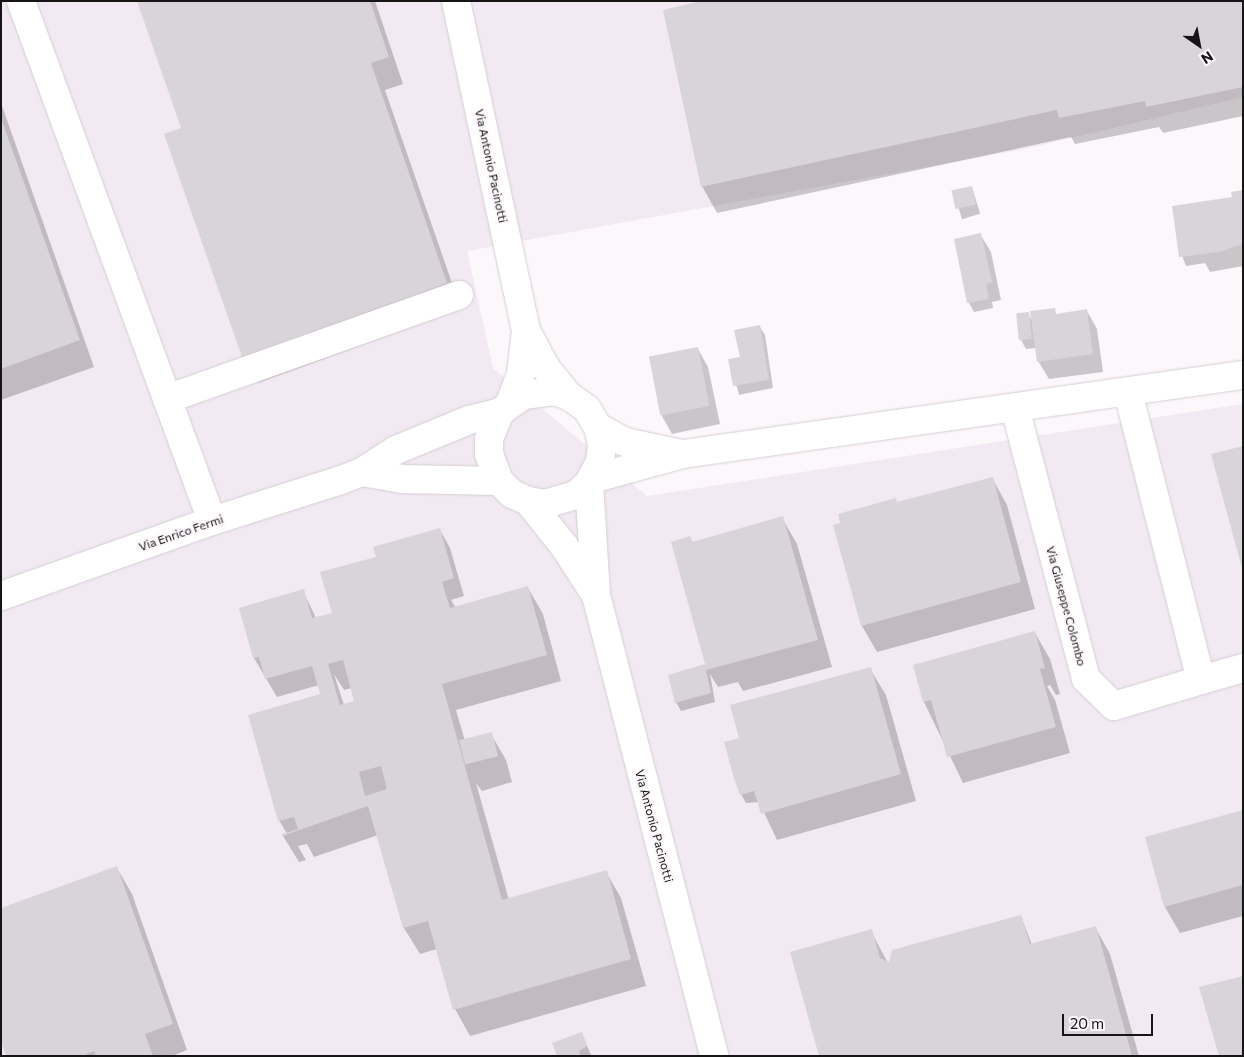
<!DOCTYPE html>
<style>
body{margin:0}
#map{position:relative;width:1244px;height:1057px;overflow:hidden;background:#fcf7fb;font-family:Commissioner,sans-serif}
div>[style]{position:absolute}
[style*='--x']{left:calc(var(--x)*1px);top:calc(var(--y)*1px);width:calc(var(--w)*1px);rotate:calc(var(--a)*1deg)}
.built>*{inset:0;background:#f2e9f2}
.shadow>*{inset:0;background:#0003;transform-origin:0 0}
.building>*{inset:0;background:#d9d4d9;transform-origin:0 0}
.roads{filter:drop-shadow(0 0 1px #d4cfd3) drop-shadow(0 0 1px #d4cfd3)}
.minor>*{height:28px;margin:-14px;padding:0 14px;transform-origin:14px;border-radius:14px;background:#fff}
span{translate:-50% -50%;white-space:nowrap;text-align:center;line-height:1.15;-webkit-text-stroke:4px #fcf7fb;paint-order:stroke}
.street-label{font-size:12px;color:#161516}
.frame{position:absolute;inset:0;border:2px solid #161516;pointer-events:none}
.north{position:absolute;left:1174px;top:20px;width:50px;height:50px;-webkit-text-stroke:4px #fcf7fb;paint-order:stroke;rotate:147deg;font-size:14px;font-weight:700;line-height:20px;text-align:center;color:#161516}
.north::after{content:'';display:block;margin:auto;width:18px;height:22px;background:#161516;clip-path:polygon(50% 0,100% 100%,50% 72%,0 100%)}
.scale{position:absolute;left:1062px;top:1014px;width:91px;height:22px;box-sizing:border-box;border:2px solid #161516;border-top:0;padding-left:6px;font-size:15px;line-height:18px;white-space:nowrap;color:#161516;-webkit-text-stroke:4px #fcf7fb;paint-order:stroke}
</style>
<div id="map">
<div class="built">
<div style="clip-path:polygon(1px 1px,1243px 1px,1243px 97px,1025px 149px,467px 251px,493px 368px,647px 496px,1243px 404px,1243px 1056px,1px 1056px)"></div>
</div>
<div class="shadow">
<div style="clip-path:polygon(139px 1px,375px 1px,403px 84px,385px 90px,461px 309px,258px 383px,243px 357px,183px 129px)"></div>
<div style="clip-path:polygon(1243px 1px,1243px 116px,1163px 133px,1159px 127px,1075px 144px,1071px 137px,717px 213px,702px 186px)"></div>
<div style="clip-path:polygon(1px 103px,94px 367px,1px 400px)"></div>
<div style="left:972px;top:187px;width:28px;height:19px;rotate:73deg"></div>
<div style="clip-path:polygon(1243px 192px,1243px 266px,1210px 272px,1205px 263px,1186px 266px,1179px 248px)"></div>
<div style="clip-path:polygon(980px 234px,991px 252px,1001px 300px,992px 302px,993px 308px,974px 312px,969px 303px,955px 240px)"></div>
<div style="clip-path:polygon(1054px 310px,1057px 315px,1087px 311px,1097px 329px,1103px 372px,1049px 379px,1038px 361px,1037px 348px,1026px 349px,1021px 340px,1028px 314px,1033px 322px)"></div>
<div style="clip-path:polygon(760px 327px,765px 335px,773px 388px,739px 395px,730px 360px,742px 358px)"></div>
<div style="clip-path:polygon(698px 349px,708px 367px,720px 424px,672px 434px,662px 416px)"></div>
<div style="clip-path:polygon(992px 478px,1007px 505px,1035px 609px,877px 652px,862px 626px,834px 526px,897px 504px)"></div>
<div style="clip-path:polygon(782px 518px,797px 544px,832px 667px,743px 691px,738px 682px,718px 687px,710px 674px,715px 702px,681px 711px,676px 702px,706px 665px,690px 537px,693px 543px)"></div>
<div style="clip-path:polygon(evenodd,440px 530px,450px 548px,464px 596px,451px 600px,456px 608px,528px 588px,543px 614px,561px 681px,456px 710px,465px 741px,491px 734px,506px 760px,512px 782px,482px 791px,476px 783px,509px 900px,606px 872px,621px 898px,646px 986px,470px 1036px,455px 1009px,437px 949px,420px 954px,404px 928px,378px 835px,314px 857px,307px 844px,298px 846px,306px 860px,299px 862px,283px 836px,287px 834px,279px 820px,321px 695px,319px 685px,277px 697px,254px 658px,303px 591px,316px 618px,334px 614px,377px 558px,440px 530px,334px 674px,344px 690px,352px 688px,356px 701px,344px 705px,334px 674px)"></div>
<div style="clip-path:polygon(1035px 633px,1050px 659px,1060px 694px,1056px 695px,1050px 685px,1047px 686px,1055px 700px,1070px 753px,963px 783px,924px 702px,914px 666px)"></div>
<div style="clip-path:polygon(870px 669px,886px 695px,916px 801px,777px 840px,759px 802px,746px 803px,741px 794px,741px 739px)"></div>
<div style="clip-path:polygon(1243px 812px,1243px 916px,1180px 933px,1165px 907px)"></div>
<div style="clip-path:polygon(117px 868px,132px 894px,187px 1050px,172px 1056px,8px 1056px)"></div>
<div style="clip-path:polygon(1021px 916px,1032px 945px,1095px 927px,1110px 954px,1139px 1056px,820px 1056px,871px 931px,890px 967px)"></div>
<div style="clip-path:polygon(582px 1034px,591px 1055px,558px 1056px)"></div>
</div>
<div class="building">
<div style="clip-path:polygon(137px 1px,370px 1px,389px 57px,371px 63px,447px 283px,242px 357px,164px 134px,181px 128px)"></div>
<div style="clip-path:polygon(701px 1px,1243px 1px,1243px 87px,1146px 107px,1145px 101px,1059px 118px,1057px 110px,701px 187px,663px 10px)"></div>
<div style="clip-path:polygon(1px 118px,80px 340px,1px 369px)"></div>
<div style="left:972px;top:186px;width:19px;height:21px;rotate:78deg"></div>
<div style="clip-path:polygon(1243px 190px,1243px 244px,1219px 252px,1179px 257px,1172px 206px,1232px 197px,1231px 192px)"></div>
<div style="clip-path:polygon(981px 233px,992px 282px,986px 284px,989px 299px,967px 303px,954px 239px)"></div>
<div style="clip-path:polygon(1055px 308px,1056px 314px,1087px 309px,1093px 354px,1037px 362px,1030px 311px)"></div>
<div style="left:1029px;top:312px;width:27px;height:13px;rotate:84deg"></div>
<div style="clip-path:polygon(760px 325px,769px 380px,733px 386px,728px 359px,740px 357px,734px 330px)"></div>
<div style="left:698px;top:347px;width:60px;height:50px;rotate:79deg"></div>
<div style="clip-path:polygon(1243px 446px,1243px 567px,1242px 568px,1211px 454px)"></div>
<div style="clip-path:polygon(993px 477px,1021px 582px,861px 626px,833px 525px,840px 523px,838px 514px,896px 498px,897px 502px)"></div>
<div style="clip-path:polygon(783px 516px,818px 640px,706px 670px,711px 693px,675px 703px,668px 675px,705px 664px,671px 542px,690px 536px,692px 542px)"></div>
<div style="clip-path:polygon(evenodd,440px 528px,454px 578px,442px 582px,450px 608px,528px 586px,547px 655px,442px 684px,502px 900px,607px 870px,631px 959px,453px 1010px,428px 921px,403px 928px,368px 806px,282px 836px,282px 834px,298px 829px,294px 817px,278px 821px,248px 715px,320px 694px,312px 666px,265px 679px,259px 657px,253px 658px,239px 608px,304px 589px,312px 618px,332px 613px,320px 572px,376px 557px,373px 547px,440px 528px,343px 660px,354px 701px,340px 705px,328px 664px,343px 660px,440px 528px,381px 766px,387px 789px,365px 796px,359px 772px,381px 766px)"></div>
<div style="clip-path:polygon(1035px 631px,1045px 668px,1040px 669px,1056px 727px,947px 757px,931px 700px,923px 702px,913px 665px)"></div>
<div style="clip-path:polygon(871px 667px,901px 774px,761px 814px,754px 791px,740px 795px,734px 778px,724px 742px,739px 738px,730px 705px)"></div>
<div style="left:492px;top:732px;width:25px;height:34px;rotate:76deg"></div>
<div style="clip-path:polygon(1243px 810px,1243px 885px,1164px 907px,1145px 837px)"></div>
<div style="clip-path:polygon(117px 866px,173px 1024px,145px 1034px,153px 1056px,96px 1056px,94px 1051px,82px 1056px,6px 1056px,1px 1041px,1px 908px)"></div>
<div style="clip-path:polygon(1021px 915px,1030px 944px,1096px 926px,1132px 1056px,819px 1056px,790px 952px,872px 929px,880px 958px,889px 962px,892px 950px)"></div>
<div style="clip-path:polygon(1243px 976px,1243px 1056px,1219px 1056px,1199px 987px)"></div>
<div style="clip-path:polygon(582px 1032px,587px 1046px,579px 1051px,580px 1056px,557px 1056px,552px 1043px)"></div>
</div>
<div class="roads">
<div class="minor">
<div style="--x:21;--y:1;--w:554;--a:69.83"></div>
<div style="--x:456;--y:1;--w:337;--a:78"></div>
<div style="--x:526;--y:331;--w:42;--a:61.6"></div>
<div style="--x:546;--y:368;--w:36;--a:51"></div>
<div style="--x:1128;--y:392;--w:297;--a:75.8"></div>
<div style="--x:1201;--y:680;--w:44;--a:-15.9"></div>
<div style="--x:167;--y:399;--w:310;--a:-19.6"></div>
<div style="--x:510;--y:403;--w:31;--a:-69"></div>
<div style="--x:521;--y:374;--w:43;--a:-83.4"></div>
<div style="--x:1015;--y:408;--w:280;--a:75.3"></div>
<div style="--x:1086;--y:679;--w:39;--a:44"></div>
<div style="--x:1114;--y:706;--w:91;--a:-16.6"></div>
<div style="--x:598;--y:427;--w:31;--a:29"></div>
<div style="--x:625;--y:442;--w:58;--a:11.9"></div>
<div style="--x:362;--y:472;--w:41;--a:9.9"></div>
<div style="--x:402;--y:479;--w:97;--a:1.2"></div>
<div style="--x:592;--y:479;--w:94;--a:-15.4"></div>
<div style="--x:683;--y:454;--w:566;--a:-8.03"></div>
<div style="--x:589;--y:483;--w:18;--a:137"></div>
<div style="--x:576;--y:495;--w:32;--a:164"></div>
<div style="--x:545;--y:504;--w:17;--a:-170"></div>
<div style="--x:528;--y:501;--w:17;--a:-156"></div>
<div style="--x:512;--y:494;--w:18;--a:-135"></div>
<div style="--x:499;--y:481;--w:29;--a:-110"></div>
<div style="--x:489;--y:454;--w:15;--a:-90"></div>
<div style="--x:489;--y:439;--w:29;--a:-68"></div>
<div style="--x:500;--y:412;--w:29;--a:-36"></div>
<div style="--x:523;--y:395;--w:32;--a:-7"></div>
<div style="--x:555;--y:391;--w:15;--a:20"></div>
<div style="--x:569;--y:396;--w:22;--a:36"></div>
<div style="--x:587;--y:409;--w:21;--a:59"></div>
<div style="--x:598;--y:427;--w:17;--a:77"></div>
<div style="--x:602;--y:444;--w:18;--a:96"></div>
<div style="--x:600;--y:462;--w:24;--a:118"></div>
<div style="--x:589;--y:483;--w:112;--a:86.4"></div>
<div style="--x:596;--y:595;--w:476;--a:75.6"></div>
<div style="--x:528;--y:501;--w:58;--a:51.3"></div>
<div style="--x:564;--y:546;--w:57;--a:57.1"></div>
<div style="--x:1;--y:596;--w:224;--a:-19.6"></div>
<div style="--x:212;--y:521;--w:135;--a:-17.6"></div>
<div style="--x:341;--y:480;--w:22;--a:-21"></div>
<div style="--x:362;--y:472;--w:40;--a:-32.9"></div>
<div style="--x:396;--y:450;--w:79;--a:-22.3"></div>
<div style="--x:469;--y:420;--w:32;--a:-14"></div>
</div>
</div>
<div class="street-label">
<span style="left:491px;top:166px;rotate:78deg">Via Antonio Pacinotti</span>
<span style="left:181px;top:533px;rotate:-19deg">Via Enrico Fermi</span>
<span style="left:1066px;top:606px;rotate:75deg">Via Giuseppe Colombo</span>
<span style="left:654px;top:826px;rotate:75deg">Via Antonio Pacinotti</span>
</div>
<div class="frame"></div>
<div class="north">N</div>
<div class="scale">20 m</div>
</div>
